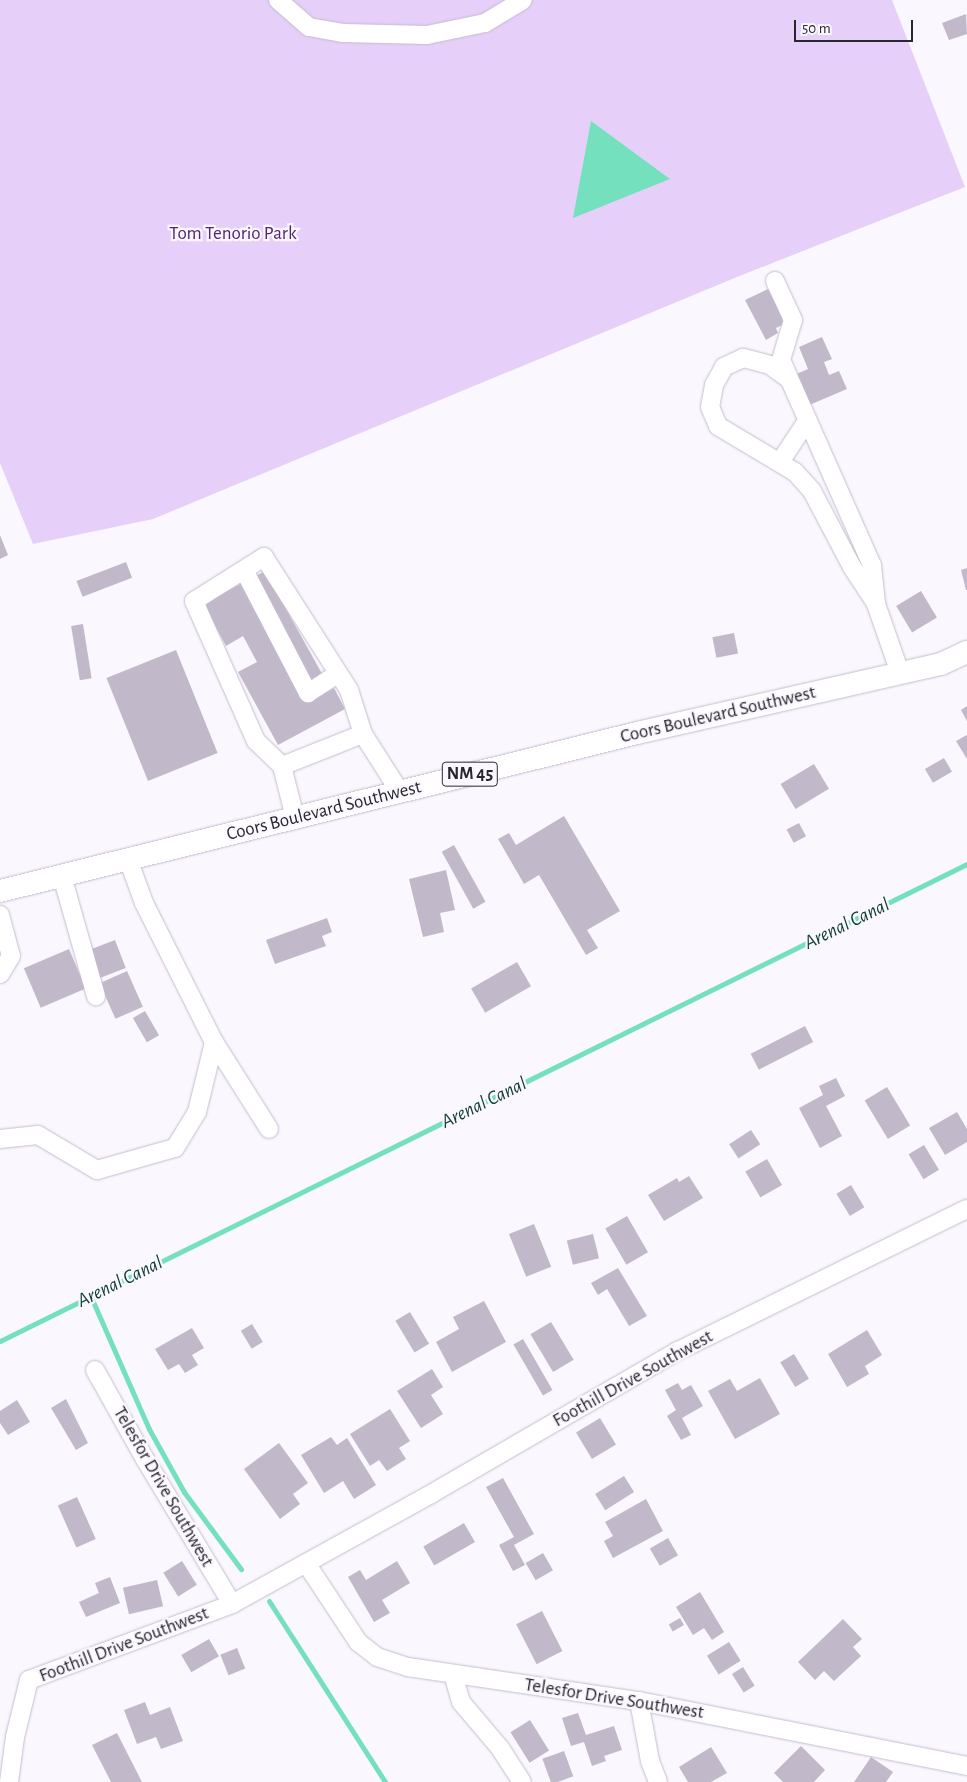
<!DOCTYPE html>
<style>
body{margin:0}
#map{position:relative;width:967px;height:1782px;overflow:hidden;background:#faf7fe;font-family:"Alegreya Sans",sans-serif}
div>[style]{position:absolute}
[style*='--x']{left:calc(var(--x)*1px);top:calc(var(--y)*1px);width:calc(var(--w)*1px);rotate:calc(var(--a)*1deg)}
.green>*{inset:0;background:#e6d0fa}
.water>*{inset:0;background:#75e0bd}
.stream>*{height:5px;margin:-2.5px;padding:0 2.5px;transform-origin:2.5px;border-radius:2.5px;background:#75e0bd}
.building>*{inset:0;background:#c1b9ca;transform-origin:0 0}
.roads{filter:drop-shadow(0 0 1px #c5bcce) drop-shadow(0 0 1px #c5bcce)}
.minor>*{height:18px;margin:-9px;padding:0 9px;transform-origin:9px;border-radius:9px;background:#fff}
.major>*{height:22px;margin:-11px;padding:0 11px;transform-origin:11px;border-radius:11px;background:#fff}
span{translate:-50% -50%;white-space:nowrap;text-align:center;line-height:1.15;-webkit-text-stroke:4.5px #faf7fe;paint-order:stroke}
.shield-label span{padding:1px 4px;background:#faf7fe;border:1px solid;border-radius:4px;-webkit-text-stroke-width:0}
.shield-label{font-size:18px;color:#2a262d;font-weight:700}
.park-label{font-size:19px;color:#552278}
.street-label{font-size:19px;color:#2a262d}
.water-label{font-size:20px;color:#0d3e30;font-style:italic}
.scale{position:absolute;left:794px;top:20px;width:119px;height:22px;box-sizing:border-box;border:2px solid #2a262d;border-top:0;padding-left:6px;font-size:15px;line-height:18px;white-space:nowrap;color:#2a262d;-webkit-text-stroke:4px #faf7fe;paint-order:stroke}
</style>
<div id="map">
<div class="green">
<div style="clip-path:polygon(0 0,892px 0,965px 187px,737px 277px,153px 519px,33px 544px,0 463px)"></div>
</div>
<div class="water">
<div style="clip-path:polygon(591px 121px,670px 179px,573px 218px)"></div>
</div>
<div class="stream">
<div style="--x:91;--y:1297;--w:144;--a:66.3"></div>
<div style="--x:149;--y:1429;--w:72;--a:60.9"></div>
<div style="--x:184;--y:1492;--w:96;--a:53.5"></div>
<div style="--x:0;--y:1341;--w:1078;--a:-26.26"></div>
<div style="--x:269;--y:1601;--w:215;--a:57.3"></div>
</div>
<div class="building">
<div style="clip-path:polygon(966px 14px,967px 34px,949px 40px,942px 23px)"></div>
<div style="clip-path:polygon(768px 289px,786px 323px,776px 328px,778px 333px,766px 340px,745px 300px)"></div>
<div style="clip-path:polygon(822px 337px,832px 359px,824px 362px,829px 375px,839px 371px,847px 389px,807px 406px,794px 375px,808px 369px,799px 347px)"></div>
<div style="clip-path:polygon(0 535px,8px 555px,0 559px)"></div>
<div style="left:126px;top:562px;width:17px;height:53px;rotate:69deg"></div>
<div style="clip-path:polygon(967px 568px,967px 590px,966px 590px,961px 570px)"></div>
<div style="left:265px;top:571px;width:119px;height:13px;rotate:61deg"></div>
<div style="clip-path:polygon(242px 583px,307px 703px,334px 688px,345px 709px,278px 745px,238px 672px,257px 662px,243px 636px,226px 646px,203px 604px)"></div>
<div style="left:921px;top:591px;width:31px;height:29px;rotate:59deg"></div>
<div style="left:83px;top:624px;width:55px;height:12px;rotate:81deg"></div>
<div style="left:734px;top:633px;width:21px;height:22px;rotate:79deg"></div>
<div style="left:176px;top:650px;width:111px;height:75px;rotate:68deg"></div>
<div style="clip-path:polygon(967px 706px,967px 721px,961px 710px)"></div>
<div style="clip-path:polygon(967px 735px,967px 759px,956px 741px)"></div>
<div style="left:944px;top:758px;width:16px;height:22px;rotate:60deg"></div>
<div style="left:814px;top:764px;width:29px;height:39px;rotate:59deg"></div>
<div style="clip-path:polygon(564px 816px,620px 911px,587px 930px,598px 948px,586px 955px,539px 875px,524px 884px,498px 839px,509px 833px,516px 845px)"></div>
<div style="left:799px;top:823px;width:15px;height:14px;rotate:62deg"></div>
<div style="left:454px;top:845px;width:65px;height:14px;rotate:61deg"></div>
<div style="clip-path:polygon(446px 870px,455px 910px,440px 913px,444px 932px,423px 937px,409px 879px)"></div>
<div style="clip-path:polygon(327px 918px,332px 932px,322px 936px,326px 946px,275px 964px,266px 940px)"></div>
<div style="left:115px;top:940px;width:30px;height:29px;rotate:69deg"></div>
<div style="left:69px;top:949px;width:43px;height:49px;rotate:67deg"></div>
<div style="left:517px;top:962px;width:28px;height:53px;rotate:60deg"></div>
<div style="left:127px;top:971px;width:39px;height:30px;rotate:66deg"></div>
<div style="left:145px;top:1011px;width:28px;height:14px;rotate:60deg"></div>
<div style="left:805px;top:1026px;width:18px;height:61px;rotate:63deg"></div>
<div style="clip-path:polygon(836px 1078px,845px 1096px,826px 1106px,842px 1136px,820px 1148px,799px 1108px,823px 1095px,819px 1086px)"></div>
<div style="left:887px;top:1087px;width:45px;height:26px;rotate:59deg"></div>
<div style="clip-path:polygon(957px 1112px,967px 1129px,967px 1142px,945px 1155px,929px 1128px)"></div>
<div style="left:751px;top:1130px;width:17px;height:26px;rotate:57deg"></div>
<div style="left:924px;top:1145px;width:29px;height:18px;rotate:59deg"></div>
<div style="left:767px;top:1159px;width:30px;height:25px;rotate:60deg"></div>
<div style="clip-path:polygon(689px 1176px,703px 1198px,664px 1221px,648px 1195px,677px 1178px,679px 1182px)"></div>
<div style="left:851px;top:1185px;width:26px;height:17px;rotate:59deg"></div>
<div style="left:627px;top:1216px;width:42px;height:25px;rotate:60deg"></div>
<div style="left:534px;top:1224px;width:46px;height:27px;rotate:68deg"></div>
<div style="left:593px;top:1234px;width:25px;height:27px;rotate:76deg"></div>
<div style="clip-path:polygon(618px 1268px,647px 1316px,629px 1326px,607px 1289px,598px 1295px,591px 1283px)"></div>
<div style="clip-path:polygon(484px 1301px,506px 1342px,452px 1372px,436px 1342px,459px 1329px,453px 1317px)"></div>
<div style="left:410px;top:1312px;width:37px;height:17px;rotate:59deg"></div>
<div style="left:551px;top:1322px;width:44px;height:24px;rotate:59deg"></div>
<div style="left:252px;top:1324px;width:21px;height:13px;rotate:59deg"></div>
<div style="clip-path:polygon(192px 1328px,204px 1348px,192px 1355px,198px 1365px,185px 1373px,179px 1364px,168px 1370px,155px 1349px)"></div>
<div style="clip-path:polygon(867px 1330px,882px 1355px,865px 1366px,869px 1374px,847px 1387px,828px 1354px)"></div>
<div style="left:523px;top:1339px;width:59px;height:11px;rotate:60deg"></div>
<div style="left:794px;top:1354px;width:29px;height:16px;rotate:59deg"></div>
<div style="clip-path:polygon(432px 1369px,443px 1387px,431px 1395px,443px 1414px,421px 1428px,397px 1391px)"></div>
<div style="clip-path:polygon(760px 1378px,780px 1414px,735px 1439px,708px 1391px,730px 1379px,737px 1391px)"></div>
<div style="clip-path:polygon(678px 1383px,682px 1390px,691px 1385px,703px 1406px,682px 1418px,691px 1435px,681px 1440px,667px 1416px,676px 1410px,665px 1390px)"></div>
<div style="clip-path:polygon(66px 1399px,88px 1443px,76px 1450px,51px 1408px)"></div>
<div style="clip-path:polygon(17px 1400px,30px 1422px,8px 1435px,0 1423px,0 1411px)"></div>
<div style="clip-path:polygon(390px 1409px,410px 1441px,399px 1448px,406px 1459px,387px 1471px,379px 1460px,370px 1466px,350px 1434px)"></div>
<div style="left:600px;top:1418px;width:31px;height:28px;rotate:59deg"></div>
<div style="clip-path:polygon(331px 1437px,337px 1445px,347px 1438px,376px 1485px,354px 1499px,343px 1481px,324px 1493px,301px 1455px)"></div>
<div style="clip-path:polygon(279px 1443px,308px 1483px,293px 1494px,300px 1504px,280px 1519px,244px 1469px)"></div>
<div style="left:624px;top:1476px;width:19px;height:34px;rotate:58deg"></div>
<div style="clip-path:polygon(503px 1478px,534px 1534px,514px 1545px,525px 1565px,513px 1571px,499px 1545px,514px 1537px,486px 1487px)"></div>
<div style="left:77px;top:1497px;width:46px;height:21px;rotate:66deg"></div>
<div style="clip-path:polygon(646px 1499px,663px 1531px,613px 1558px,604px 1541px,613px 1536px,605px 1522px)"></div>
<div style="left:464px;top:1523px;width:22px;height:47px;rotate:60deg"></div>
<div style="left:668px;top:1538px;width:20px;height:21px;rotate:60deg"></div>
<div style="left:543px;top:1553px;width:20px;height:20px;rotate:60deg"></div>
<div style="left:182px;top:1561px;width:28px;height:22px;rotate:58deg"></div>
<div style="clip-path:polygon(397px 1561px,410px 1583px,382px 1600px,390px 1613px,374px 1622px,348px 1577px,360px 1570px,366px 1580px)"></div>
<div style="clip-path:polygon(110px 1577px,120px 1603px,86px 1617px,79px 1602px,99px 1593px,95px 1583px)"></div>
<div style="left:157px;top:1580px;width:27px;height:35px;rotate:77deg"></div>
<div style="clip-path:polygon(700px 1592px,724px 1632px,712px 1640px,704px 1628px,693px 1635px,676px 1607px)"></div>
<div style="left:542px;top:1611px;width:45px;height:29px;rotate:63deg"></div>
<div style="left:680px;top:1618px;width:8px;height:13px;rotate:60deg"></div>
<div style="clip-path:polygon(843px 1619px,862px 1639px,853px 1647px,861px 1656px,834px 1681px,824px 1671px,815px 1680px,798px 1662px)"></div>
<div style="left:209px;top:1639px;width:20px;height:32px;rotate:60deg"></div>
<div style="left:729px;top:1642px;width:22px;height:26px;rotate:58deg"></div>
<div style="left:237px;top:1648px;width:22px;height:18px;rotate:68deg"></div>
<div style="left:743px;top:1667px;width:22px;height:13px;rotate:58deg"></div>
<div style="clip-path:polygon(145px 1702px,150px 1715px,170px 1707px,183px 1741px,161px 1749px,156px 1737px,137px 1744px,124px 1710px)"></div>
<div style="clip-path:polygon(578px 1713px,586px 1735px,614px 1726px,622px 1750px,604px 1756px,606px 1761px,592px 1766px,584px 1742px,571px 1746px,562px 1718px)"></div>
<div style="left:530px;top:1720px;width:36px;height:23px;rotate:58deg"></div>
<div style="clip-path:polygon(117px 1733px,142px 1782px,111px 1782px,92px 1745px)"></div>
<div style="clip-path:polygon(801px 1746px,825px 1770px,814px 1782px,783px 1782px,774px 1773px)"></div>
<div style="clip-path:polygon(711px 1747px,727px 1773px,711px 1782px,688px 1782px,679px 1767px)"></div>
<div style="left:564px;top:1751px;width:27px;height:23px;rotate:70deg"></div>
<div style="clip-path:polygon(871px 1757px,893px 1772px,886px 1782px,854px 1782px)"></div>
</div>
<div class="roads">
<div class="minor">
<div style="--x:278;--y:0;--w:41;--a:41.1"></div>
<div style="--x:309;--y:27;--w:35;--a:10"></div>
<div style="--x:343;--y:33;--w:84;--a:1.4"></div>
<div style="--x:427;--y:35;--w:59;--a:-11.7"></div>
<div style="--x:485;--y:23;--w:44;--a:-31.2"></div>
<div style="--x:775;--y:281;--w:43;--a:65.2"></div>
<div style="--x:793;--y:320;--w:42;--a:106.7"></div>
<div style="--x:781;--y:360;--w:224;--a:66.1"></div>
<div style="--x:872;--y:565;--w:39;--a:84"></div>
<div style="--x:876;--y:604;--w:73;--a:70.8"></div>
<div style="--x:789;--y:379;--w:24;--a:-144"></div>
<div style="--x:770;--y:365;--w:28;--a:-165"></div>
<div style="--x:743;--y:358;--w:21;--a:155"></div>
<div style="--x:724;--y:367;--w:21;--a:119"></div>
<div style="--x:714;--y:385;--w:22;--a:100"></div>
<div style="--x:710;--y:407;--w:21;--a:67"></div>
<div style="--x:718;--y:426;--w:90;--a:30.9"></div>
<div style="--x:795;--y:472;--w:25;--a:48"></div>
<div style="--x:812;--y:491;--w:86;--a:62.2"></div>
<div style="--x:852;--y:567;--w:42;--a:56.7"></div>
<div style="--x:780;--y:462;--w:49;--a:-56.6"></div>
<div style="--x:244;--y:570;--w:139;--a:62.5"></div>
<div style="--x:308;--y:693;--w:35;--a:-33"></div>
<div style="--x:282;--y:766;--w:87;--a:-21.6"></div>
<div style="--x:295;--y:818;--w:54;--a:-104"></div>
<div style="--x:282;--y:766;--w:36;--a:-136"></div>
<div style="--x:256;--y:741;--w:153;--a:-113.9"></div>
<div style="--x:194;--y:601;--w:83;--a:-32.2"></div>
<div style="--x:264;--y:557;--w:158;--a:57.4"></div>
<div style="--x:349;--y:690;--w:46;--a:72.3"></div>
<div style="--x:363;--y:734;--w:69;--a:57.5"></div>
<div style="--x:128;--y:859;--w:47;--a:70"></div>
<div style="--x:144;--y:903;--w:156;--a:63.3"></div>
<div style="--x:214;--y:1042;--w:103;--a:57.7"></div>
<div style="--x:62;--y:876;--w:125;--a:74.2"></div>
<div style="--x:0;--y:915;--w:42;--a:75"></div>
<div style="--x:11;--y:956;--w:21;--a:121"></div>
<div style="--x:0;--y:1139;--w:38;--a:-6"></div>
<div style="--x:38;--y:1135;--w:69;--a:30.7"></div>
<div style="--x:97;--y:1170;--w:81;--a:-15.8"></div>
<div style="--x:175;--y:1148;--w:42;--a:-58.6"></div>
<div style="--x:197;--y:1112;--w:72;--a:-76.3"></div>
<div style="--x:95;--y:1370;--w:102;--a:60.7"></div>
<div style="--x:145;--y:1459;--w:169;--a:59"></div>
<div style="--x:306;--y:1563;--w:95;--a:56.6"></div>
<div style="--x:358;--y:1642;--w:24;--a:38"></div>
<div style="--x:377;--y:1657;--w:33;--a:18"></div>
<div style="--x:408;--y:1667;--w:233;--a:8.4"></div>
<div style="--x:639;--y:1701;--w:334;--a:11.2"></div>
<div style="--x:453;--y:1674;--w:29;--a:74"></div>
<div style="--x:461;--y:1702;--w:60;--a:49.7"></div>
<div style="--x:500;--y:1748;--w:40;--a:57.1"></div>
<div style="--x:639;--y:1701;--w:61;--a:79.6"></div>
<div style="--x:650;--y:1761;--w:22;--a:69"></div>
<div style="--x:9;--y:1782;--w:45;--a:-82.4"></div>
<div style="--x:15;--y:1737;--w:59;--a:-76.2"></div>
<div style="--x:29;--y:1680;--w:217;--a:-20.5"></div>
<div style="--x:232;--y:1604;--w:227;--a:-28.9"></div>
<div style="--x:431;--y:1494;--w:285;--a:-30.1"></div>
<div style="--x:678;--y:1351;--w:322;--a:-26.2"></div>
</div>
<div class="major">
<div style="--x:0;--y:891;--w:656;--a:-13.93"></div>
<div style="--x:637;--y:733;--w:312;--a:-12.8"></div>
<div style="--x:941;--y:664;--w:29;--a:-25"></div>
</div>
</div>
<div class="shield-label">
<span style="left:470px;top:774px">NM 45</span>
</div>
<div class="park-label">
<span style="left:233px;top:234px">Tom Tenorio Park</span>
</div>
<div class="street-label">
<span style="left:718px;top:715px;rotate:-13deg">Coors Boulevard Southwest</span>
<span style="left:324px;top:811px;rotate:-14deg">Coors Boulevard Southwest</span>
<span style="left:633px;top:1379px;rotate:-29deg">Foothill Drive Southwest</span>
<span style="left:163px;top:1487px;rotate:60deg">Telesfor Drive Southwest</span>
<span style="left:124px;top:1645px;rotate:-21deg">Foothill Drive Southwest</span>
<span style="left:614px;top:1699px;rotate:9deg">Telesfor Drive Southwest</span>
</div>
<div class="water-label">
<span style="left:847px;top:924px;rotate:-26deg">Arenal Canal</span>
<span style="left:484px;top:1103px;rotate:-26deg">Arenal Canal</span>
<span style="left:120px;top:1282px;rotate:-26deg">Arenal Canal</span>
</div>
<div class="scale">50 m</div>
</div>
